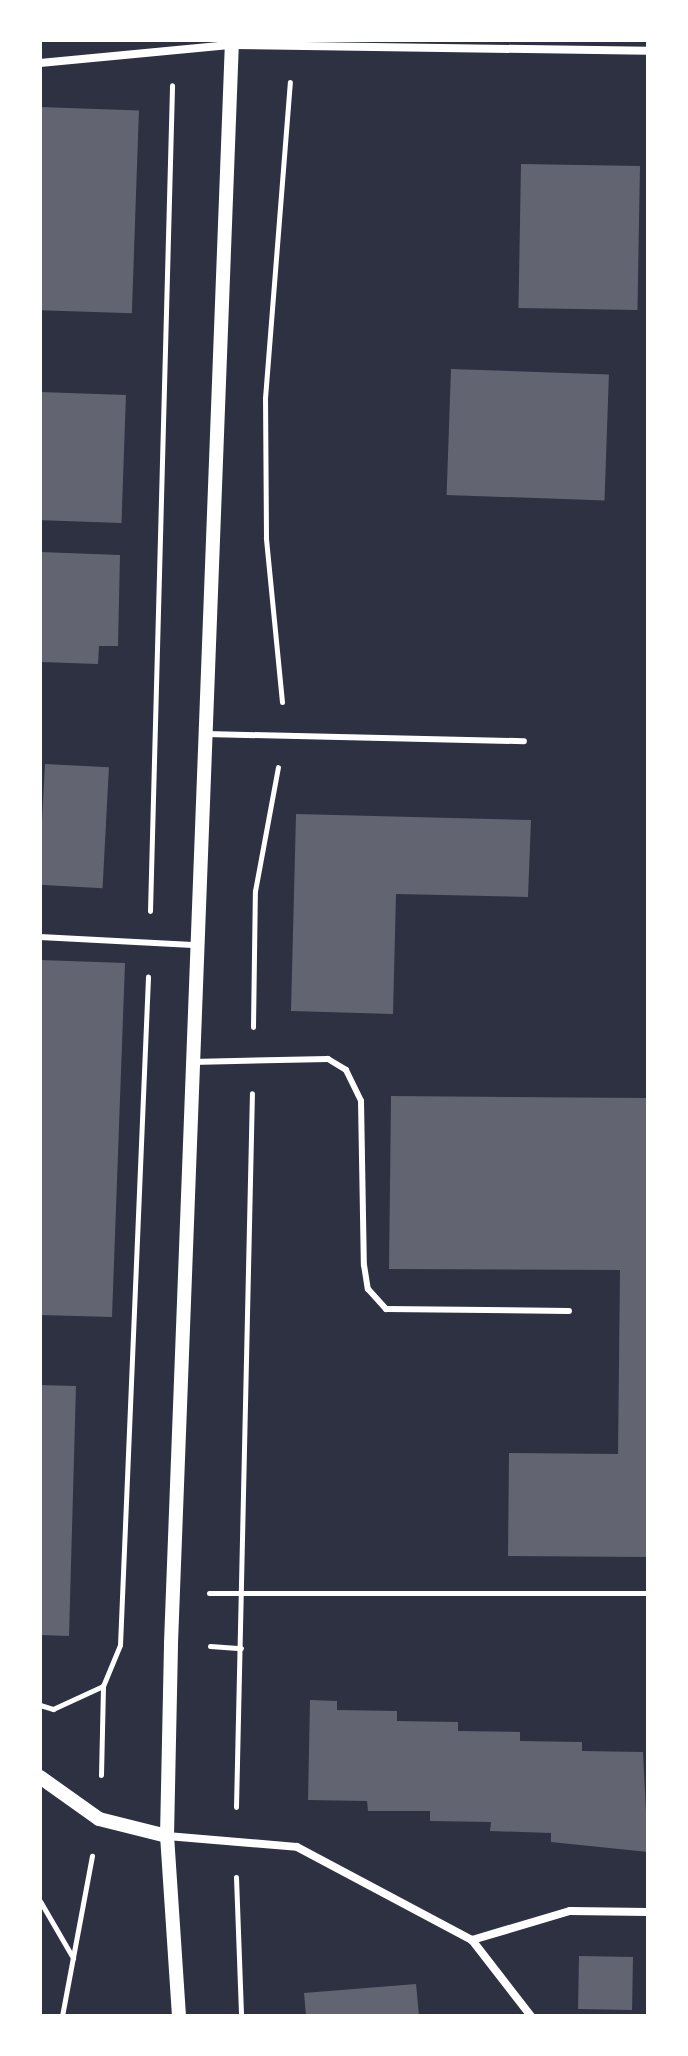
<!DOCTYPE html>
<style>
body{margin:0}
#map{position:relative;width:688px;height:2056px;overflow:hidden;background:#2d3142;font-family:Manrope,sans-serif}
div>[style]{position:absolute}
[style*='--x']{left:calc(var(--x)*1px);top:calc(var(--y)*1px);width:calc(var(--w)*1px);rotate:calc(var(--a)*1deg)}
.building>*{inset:0;background:#626471;transform-origin:0 0}
.path>*{height:5px;margin:-2.5px;padding:0 2.5px;transform-origin:2.5px;border-radius:2.5px;background:#fff}
.service>*{height:6px;margin:-3px;padding:0 3px;transform-origin:3px;border-radius:3px;background:#fff}
.minor>*{height:8px;margin:-4px;padding:0 4px;transform-origin:4px;border-radius:4px;background:#fff}
.tertiary>*{height:14px;margin:-7px;padding:0 7px;transform-origin:7px;border-radius:7px;background:#fff}
span{translate:-50% -50%;white-space:nowrap;text-align:center;line-height:1.15;-webkit-text-stroke:6px #fff;paint-order:stroke}
.frame{position:absolute;inset:0;border:42px solid #fff;pointer-events:none}
</style>
<div id="map">
<div class="building">
<div style="left:40px;top:107px;width:99px;height:203px;rotate:2deg"></div>
<div style="left:521px;top:164px;width:119px;height:144px;rotate:1deg"></div>
<div style="left:451px;top:369px;width:158px;height:126px;rotate:2deg"></div>
<div style="left:40px;top:392px;width:86px;height:128px;rotate:2deg"></div>
<div style="clip-path:polygon(40px 552px,120px 555px,118px 646px,99px 646px,98px 664px,40px 662px)"></div>
<div style="left:45px;top:764px;width:64px;height:121px;rotate:3deg"></div>
<div style="clip-path:polygon(296px 814px,531px 820px,528px 897px,396px 894px,393px 1014px,291px 1011px)"></div>
<div style="clip-path:polygon(40px 960px,125px 963px,112px 1317px,40px 1315px)"></div>
<div style="clip-path:polygon(391px 1096px,648px 1098px,648px 1557px,508px 1556px,509px 1453px,618px 1454px,620px 1270px,389px 1269px)"></div>
<div style="clip-path:polygon(40px 1385px,76px 1386px,69px 1636px,40px 1635px)"></div>
<div style="clip-path:polygon(310px 1700px,337px 1701px,337px 1710px,397px 1711px,397px 1721px,458px 1722px,458px 1731px,520px 1732px,520px 1741px,582px 1742px,582px 1751px,643px 1752px,648px 1852px,551px 1842px,551px 1833px,490px 1831px,491px 1822px,430px 1821px,430px 1811px,368px 1811px,367px 1801px,308px 1800px)"></div>
<div style="left:579px;top:1956px;width:54px;height:53px;rotate:1deg"></div>
<div style="clip-path:polygon(416px 1984px,419px 2016px,306px 2016px,304px 1993px)"></div>
</div>
<div class="path">
<div style="--x:282;--y:702;--w:165;--a:-95.6"></div>
<div style="--x:266;--y:538;--w:140;--a:-90.4"></div>
<div style="--x:265;--y:398;--w:317;--a:-85.5"></div>
<div style="--x:150;--y:911;--w:826;--a:-88.47"></div>
<div style="--x:253;--y:1027;--w:136;--a:-89.2"></div>
<div style="--x:255;--y:891;--w:126;--a:-79.5"></div>
<div style="--x:209;--y:1593;--w:439;--a:0"></div>
<div style="--x:210;--y:1646;--w:31;--a:4"></div>
<div style="--x:40;--y:1705;--w:14;--a:17"></div>
<div style="--x:53;--y:1709;--w:55;--a:-24.7"></div>
<div style="--x:101;--y:1775;--w:89;--a:-88.7"></div>
<div style="--x:103;--y:1686;--w:44;--a:-67.5"></div>
<div style="--x:120;--y:1645;--w:669;--a:-87.6"></div>
<div style="--x:236;--y:1807;--w:714;--a:-88.72"></div>
<div style="--x:236;--y:1877;--w:139;--a:87.9"></div>
<div style="--x:40;--y:1901;--w:66;--a:59.9"></div>
<div style="--x:62;--y:2016;--w:163;--a:-79.4"></div>
</div>
<div class="service">
<div style="--x:206;--y:734;--w:318;--a:1.3"></div>
<div style="--x:40;--y:937;--w:153;--a:3"></div>
<div style="--x:192;--y:1062;--w:136;--a:-1.3"></div>
<div style="--x:328;--y:1059;--w:21;--a:31"></div>
<div style="--x:346;--y:1070;--w:34;--a:64"></div>
<div style="--x:361;--y:1101;--w:164;--a:89"></div>
<div style="--x:364;--y:1265;--w:24;--a:81"></div>
<div style="--x:368;--y:1289;--w:27;--a:48"></div>
<div style="--x:386;--y:1309;--w:183;--a:0.6"></div>
</div>
<div class="minor">
<div style="--x:40;--y:63;--w:193;--a:-5.4"></div>
<div style="--x:232;--y:45;--w:416;--a:0.8"></div>
<div style="--x:167;--y:1836;--w:130;--a:4.8"></div>
<div style="--x:297;--y:1847;--w:198;--a:28"></div>
<div style="--x:472;--y:1940;--w:102;--a:-16.5"></div>
<div style="--x:570;--y:1911;--w:78;--a:0.7"></div>
<div style="--x:472;--y:1940;--w:96;--a:52.2"></div>
</div>
<div class="tertiary">
<div style="--x:40;--y:1777;--w:72;--a:35.4"></div>
<div style="--x:99;--y:1819;--w:70;--a:14"></div>
<div style="--x:179;--y:2016;--w:180;--a:-93.8"></div>
<div style="--x:167;--y:1836;--w:193;--a:-88.8"></div>
<div style="--x:171;--y:1643;--w:1604;--a:-87.82"></div>
</div>
<div class="frame"></div>
</div>
